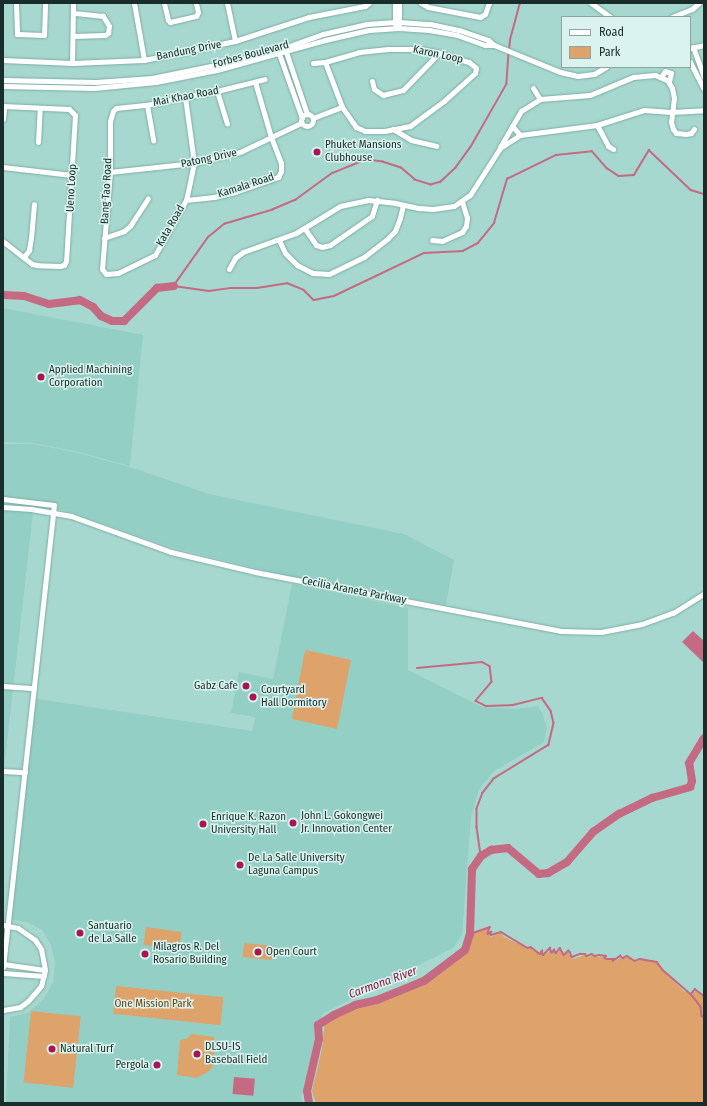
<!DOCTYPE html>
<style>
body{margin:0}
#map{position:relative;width:707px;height:1106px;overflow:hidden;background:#a7d8cf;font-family:"Fira Sans Condensed",sans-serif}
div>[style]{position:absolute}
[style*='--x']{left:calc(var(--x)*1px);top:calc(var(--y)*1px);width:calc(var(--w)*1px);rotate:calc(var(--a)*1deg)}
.built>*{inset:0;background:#94cfc5}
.green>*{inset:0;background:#dea26b;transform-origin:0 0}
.water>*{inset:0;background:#c46a83;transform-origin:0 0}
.stream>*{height:1.5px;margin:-0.75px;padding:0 0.75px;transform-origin:0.75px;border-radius:0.75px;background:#c46a83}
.river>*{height:8px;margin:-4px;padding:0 4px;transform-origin:4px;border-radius:4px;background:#c46a83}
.roads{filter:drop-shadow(0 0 1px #7eada5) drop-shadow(0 0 1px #7eada5)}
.minor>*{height:5px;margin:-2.5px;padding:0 2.5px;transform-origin:2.5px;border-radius:2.5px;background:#fff}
.minor>.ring{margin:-2.5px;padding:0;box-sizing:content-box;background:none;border:5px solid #fff;border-radius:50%}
.dots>*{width:11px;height:11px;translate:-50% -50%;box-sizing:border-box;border:2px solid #dbf3ee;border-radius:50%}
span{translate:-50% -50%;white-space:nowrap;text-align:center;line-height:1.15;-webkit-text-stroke:3px #dbf3ee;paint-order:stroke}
.street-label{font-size:11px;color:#192d2a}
.poi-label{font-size:11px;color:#192d2a}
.left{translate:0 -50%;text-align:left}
.right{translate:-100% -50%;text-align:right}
.park-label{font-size:11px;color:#6b3d07}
.water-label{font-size:12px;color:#881a45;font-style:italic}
.frame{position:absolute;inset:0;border:4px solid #192d2a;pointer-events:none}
.legend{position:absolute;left:561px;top:16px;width:130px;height:52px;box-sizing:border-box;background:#dbf3ee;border:1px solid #8da4a0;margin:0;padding:5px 7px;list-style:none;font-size:12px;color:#192d2a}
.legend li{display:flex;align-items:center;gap:8px;height:20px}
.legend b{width:20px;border:1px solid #8da4a0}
</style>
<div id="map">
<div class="built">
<div style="clip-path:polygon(3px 308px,143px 335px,130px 466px,75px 451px,33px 443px,3px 442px)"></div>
<div style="clip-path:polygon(3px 444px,33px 444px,74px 452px,130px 467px,209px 494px,404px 534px,454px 560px,446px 605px,279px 574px,167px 546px,64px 510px,34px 505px,3px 777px)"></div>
<div style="clip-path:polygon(292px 584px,408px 608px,408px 670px,482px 707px,516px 709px,538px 706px,542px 713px,547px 728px,544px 742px,494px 771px,479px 789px,471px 817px,462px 935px,453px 948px,322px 1014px,301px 1097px,303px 1103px,6px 1103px,10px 1017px,27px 1013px,43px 1000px,53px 982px,55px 964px,51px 945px,42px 930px,27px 922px,8px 919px,31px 698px,252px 731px,255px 717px,231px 713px,239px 672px,273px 679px)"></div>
</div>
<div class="green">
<div style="clip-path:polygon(306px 650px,351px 660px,337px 729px,292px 719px,304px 655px)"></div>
<div style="left:146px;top:927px;width:36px;height:18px;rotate:8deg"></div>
<div style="clip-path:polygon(486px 928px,489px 928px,488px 933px,491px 937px,501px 933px,504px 937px,527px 948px,531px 948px,539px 954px,542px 953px,542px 956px,549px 952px,550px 950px,552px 955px,554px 952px,556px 955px,560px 950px,564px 956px,567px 952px,573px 959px,585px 955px,588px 958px,591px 955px,595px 957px,605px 957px,607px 960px,612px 960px,614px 962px,620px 958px,622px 959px,627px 957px,636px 962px,640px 960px,651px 960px,657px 962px,663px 971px,684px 991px,691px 995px,695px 991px,703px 996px,704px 1103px,316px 1103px,312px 1091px,322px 1049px,325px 1020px,422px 977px,465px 951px,471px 934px)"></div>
<div style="left:244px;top:943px;width:29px;height:14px;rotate:6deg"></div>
<div style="left:116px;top:986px;width:108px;height:28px;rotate:6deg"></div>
<div style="left:31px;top:1011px;width:50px;height:72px;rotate:6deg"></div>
<div style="clip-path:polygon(192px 1034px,214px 1037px,214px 1065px,208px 1072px,197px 1078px,177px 1075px,180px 1040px,186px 1039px)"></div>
</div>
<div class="water">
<div style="clip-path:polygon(693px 631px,704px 641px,704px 663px,682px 642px)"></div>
<div style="left:234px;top:1077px;width:21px;height:17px;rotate:5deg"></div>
</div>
<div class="stream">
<div style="--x:509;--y:50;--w:10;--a:-84"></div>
<div style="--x:510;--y:40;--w:38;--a:-75"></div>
<div style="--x:509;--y:53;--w:31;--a:94"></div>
<div style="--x:507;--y:84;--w:73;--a:119.7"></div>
<div style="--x:471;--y:147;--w:26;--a:126"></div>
<div style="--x:456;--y:168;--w:21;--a:137"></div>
<div style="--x:441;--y:182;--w:10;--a:163"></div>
<div style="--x:431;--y:185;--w:17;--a:-163"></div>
<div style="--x:415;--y:180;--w:18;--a:-139"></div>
<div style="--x:401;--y:168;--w:19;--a:-162"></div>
<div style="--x:383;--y:162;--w:17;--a:-173"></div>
<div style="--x:366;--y:160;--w:35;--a:158"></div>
<div style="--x:333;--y:173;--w:46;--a:143.9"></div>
<div style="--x:296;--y:200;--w:25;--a:157"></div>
<div style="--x:273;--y:210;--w:50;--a:163.7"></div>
<div style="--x:225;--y:224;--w:22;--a:141"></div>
<div style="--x:208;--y:238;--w:59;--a:125.3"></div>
<div style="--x:174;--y:286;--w:35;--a:8"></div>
<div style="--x:209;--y:291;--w:22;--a:-8"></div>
<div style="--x:231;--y:288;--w:26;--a:0"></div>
<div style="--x:257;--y:288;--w:30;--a:-9"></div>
<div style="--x:287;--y:283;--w:18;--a:22"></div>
<div style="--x:304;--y:290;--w:14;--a:45"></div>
<div style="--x:314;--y:300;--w:20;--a:-11"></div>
<div style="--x:334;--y:296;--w:100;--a:-25.5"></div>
<div style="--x:424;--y:253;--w:39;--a:-3"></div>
<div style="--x:463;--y:251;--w:17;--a:-28"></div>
<div style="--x:478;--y:243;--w:26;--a:-51"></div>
<div style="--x:494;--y:223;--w:46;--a:-73.5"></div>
<div style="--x:507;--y:179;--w:55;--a:-26.1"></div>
<div style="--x:556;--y:155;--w:36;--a:-6"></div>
<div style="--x:592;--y:151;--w:23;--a:49"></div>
<div style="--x:607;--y:168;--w:14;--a:34"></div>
<div style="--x:619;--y:176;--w:15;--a:-4"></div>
<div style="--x:634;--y:175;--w:29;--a:-59"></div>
<div style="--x:649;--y:150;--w:58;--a:43.6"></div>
<div style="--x:691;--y:190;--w:14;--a:17"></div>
<div style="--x:417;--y:668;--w:65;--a:-5.3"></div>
<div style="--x:482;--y:662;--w:9;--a:27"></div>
<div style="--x:490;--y:666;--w:16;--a:83"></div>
<div style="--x:492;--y:682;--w:25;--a:130"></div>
<div style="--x:476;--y:701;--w:11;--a:27"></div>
<div style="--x:486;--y:706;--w:27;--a:-2"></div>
<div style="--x:513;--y:705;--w:30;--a:-14"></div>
<div style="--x:542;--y:698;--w:16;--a:55"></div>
<div style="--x:551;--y:711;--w:12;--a:76"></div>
<div style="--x:554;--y:723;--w:23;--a:103"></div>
<div style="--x:549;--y:745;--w:65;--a:148.3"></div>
<div style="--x:494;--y:779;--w:18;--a:128"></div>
<div style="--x:483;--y:793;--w:17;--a:111"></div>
<div style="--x:477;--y:809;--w:18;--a:90"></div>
<div style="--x:477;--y:827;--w:29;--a:82"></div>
<div style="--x:470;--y:934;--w:21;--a:-19"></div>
<div style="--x:490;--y:927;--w:7;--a:106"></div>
<div style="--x:488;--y:934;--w:4;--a:-34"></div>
<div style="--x:491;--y:932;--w:3;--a:90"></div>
<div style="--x:491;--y:935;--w:10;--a:-17"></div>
<div style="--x:501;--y:932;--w:31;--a:31"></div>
<div style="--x:528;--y:948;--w:3;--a:-18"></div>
<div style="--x:531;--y:947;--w:11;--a:38"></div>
<div style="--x:540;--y:954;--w:4;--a:-56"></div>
<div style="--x:542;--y:951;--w:4;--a:76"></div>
<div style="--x:543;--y:955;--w:10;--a:-45"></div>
<div style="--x:550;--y:948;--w:5;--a:68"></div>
<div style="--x:552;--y:953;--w:4;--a:-56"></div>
<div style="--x:554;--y:950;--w:4;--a:56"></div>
<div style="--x:556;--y:953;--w:6;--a:-51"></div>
<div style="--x:560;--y:948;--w:8;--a:60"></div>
<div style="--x:564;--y:955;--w:6;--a:-45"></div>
<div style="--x:568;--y:951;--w:2;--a:27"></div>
<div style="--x:570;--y:952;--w:5;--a:68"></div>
<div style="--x:572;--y:957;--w:9;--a:-21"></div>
<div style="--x:580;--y:954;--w:5;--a:0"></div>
<div style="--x:585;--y:954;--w:3;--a:45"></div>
<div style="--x:587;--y:956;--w:5;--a:-22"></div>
<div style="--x:592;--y:954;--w:4;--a:34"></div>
<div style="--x:595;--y:956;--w:4;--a:-14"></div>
<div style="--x:599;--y:955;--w:7;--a:8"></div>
<div style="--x:606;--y:956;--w:2;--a:117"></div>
<div style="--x:605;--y:958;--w:2;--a:27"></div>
<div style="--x:607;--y:959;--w:7;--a:0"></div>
<div style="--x:614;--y:959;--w:2;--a:117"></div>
<div style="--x:613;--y:961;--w:9;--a:-36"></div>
<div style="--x:620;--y:956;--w:4;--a:34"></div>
<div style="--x:623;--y:958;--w:4;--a:-27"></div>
<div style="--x:627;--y:956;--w:9;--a:32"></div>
<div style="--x:635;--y:961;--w:5;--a:-22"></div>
<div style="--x:640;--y:959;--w:17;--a:10"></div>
<div style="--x:657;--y:962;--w:10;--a:53"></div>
<div style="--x:663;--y:970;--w:37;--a:41"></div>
<div style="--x:691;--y:994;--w:16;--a:52"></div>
<div style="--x:701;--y:1007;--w:9;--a:84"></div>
<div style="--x:702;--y:1016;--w:2;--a:27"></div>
<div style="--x:691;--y:994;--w:6;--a:-51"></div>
<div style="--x:695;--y:989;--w:11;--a:38"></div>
</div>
<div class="river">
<div style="--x:3;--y:295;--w:21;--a:3"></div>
<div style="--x:24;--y:296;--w:26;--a:18"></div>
<div style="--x:49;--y:304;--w:31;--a:-7"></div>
<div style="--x:80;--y:300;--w:15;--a:28"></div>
<div style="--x:93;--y:307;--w:12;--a:48"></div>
<div style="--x:101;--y:316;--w:12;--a:24"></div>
<div style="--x:112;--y:321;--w:12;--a:0"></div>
<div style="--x:124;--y:321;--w:47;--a:-45"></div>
<div style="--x:157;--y:288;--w:17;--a:-7"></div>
<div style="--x:309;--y:1103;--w:12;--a:-99"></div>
<div style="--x:307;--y:1091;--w:53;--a:-77"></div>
<div style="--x:319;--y:1039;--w:14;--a:-94"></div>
<div style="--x:318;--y:1025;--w:19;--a:-32"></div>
<div style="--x:334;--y:1015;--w:23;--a:-25"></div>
<div style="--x:355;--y:1005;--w:23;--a:-13"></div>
<div style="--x:377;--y:1000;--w:51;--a:-22"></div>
<div style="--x:424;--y:981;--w:51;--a:-37.1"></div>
<div style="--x:465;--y:950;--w:17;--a:-73"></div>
<div style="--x:470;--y:934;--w:65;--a:-88.2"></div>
<div style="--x:472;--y:869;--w:16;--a:-55"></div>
<div style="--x:481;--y:856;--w:12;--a:-31"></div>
<div style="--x:491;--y:850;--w:17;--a:-7"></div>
<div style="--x:508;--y:848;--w:40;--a:40"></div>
<div style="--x:539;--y:874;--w:9;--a:-6"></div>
<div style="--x:548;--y:873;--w:22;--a:-30"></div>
<div style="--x:567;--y:862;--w:40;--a:-49"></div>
<div style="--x:593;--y:832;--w:32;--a:-35"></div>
<div style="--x:619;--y:814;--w:37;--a:-26"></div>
<div style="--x:652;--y:798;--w:40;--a:-16"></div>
<div style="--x:690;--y:787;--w:6;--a:-72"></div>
<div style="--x:692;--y:781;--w:18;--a:-99"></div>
<div style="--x:689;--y:763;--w:29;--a:-59"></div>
</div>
<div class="roads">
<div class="minor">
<div style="--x:16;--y:3;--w:31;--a:88"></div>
<div style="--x:17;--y:34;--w:27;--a:2"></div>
<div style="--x:44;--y:35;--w:32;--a:-88"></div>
<div style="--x:134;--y:3;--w:58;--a:80"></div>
<div style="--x:164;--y:3;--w:17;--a:77"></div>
<div style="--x:168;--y:20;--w:3;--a:45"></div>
<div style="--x:170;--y:22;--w:27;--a:-13"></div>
<div style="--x:196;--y:16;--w:4;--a:-63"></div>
<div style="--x:198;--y:12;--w:9;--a:-103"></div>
<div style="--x:227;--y:3;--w:39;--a:78"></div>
<div style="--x:395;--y:3;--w:21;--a:90"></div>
<div style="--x:399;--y:3;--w:21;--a:90"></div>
<div style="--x:421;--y:3;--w:8;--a:30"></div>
<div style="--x:428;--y:7;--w:53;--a:10.9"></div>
<div style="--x:480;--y:17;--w:6;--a:-31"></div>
<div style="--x:485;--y:14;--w:12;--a:-70"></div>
<div style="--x:591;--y:3;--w:24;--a:36"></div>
<div style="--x:672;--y:17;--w:22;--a:-22"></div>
<div style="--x:692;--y:9;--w:9;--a:-41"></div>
<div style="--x:73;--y:36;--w:32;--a:-2"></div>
<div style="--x:105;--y:35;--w:4;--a:-34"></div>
<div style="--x:108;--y:33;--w:7;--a:-82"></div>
<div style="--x:109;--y:26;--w:12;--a:-121"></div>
<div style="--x:103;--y:16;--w:30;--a:-174"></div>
<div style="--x:693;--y:47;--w:32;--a:70"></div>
<div style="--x:691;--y:48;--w:13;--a:-13"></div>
<div style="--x:285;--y:49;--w:69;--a:71.3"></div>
<div style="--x:388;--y:49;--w:31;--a:0"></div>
<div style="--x:419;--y:49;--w:20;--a:11"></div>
<div style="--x:439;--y:53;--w:31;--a:17"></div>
<div style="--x:469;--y:62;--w:9;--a:41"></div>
<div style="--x:476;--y:68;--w:5;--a:101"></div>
<div style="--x:475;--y:73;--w:42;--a:137.9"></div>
<div style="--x:444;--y:101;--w:42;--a:143.7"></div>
<div style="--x:410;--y:126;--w:25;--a:169"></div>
<div style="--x:385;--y:131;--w:20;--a:180"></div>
<div style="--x:365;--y:131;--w:10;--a:-156"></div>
<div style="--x:356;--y:127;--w:24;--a:-125"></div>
<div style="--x:342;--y:107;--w:48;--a:-110.7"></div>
<div style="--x:325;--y:62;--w:35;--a:-16"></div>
<div style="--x:359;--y:52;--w:29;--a:-6"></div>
<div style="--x:278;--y:51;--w:71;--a:70.3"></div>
<div style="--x:3;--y:60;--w:69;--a:2.5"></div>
<div style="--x:72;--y:63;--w:72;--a:-2.4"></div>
<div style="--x:144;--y:60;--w:93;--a:-11.8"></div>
<div style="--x:235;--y:41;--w:78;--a:-18"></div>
<div style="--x:309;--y:17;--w:57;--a:-11.1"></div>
<div style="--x:365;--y:6;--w:5;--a:-37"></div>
<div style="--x:690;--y:62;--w:30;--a:63"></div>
<div style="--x:72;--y:63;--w:60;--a:-89"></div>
<div style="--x:313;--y:63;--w:12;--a:-5"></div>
<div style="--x:661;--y:77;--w:7;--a:-56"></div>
<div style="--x:665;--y:71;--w:6;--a:18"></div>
<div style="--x:671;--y:73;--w:9;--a:103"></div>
<div style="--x:3;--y:80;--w:93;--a:1.2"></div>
<div style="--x:96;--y:82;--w:56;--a:-4.1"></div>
<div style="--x:152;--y:78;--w:70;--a:-11.5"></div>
<div style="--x:221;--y:64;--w:59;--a:-13.8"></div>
<div style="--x:278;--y:50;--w:48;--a:-19.6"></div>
<div style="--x:323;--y:34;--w:45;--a:-12.8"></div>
<div style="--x:367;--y:24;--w:32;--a:-4"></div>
<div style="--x:399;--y:22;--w:31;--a:4"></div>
<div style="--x:430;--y:24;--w:30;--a:12"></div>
<div style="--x:459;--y:30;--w:31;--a:19"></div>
<div style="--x:488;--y:40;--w:8;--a:40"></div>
<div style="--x:494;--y:45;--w:71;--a:22.2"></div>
<div style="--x:560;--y:72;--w:18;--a:13"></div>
<div style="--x:578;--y:76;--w:16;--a:-7"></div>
<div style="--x:594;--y:74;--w:14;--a:-30"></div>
<div style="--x:372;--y:81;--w:8;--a:76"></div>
<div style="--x:374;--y:89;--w:11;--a:34"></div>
<div style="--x:383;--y:95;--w:21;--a:-14"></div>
<div style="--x:403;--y:90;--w:52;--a:-45.8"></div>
<div style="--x:3;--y:86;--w:91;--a:1.3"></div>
<div style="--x:94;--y:88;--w:62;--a:-5.5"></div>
<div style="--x:156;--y:82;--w:62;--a:-11.1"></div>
<div style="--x:217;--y:70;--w:112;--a:-15.5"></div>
<div style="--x:325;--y:40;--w:45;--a:-12.8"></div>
<div style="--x:369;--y:30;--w:30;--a:-4"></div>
<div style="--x:399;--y:28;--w:30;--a:4"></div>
<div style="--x:429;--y:30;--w:28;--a:10"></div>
<div style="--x:457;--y:35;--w:30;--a:20"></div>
<div style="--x:485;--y:45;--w:9;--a:0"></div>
<div style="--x:533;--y:88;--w:13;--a:58"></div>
<div style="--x:217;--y:91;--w:34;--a:73"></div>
<div style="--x:185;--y:97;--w:67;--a:82.2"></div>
<div style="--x:194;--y:163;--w:38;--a:102"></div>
<div style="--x:186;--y:200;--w:63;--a:119.4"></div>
<div style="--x:155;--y:255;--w:41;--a:154.1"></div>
<div style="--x:118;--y:273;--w:12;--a:175"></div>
<div style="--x:106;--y:274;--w:6;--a:-129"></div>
<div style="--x:102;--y:269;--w:97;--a:-85.3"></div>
<div style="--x:110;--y:172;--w:51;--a:-90"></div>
<div style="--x:110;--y:121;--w:10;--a:-73"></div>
<div style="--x:113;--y:111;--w:4;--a:-45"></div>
<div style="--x:116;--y:108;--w:31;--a:-6"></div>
<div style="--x:147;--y:105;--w:39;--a:-12"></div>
<div style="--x:185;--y:97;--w:33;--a:-11"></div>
<div style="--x:217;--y:91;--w:49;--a:-14"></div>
<div style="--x:147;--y:105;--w:36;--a:80"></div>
<div style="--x:3;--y:106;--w:66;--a:2.6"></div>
<div style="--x:69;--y:109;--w:8;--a:45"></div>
<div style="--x:75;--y:115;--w:146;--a:93.5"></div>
<div style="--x:66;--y:261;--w:4;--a:117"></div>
<div style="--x:64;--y:265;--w:4;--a:166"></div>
<div style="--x:60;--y:266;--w:23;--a:-178"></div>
<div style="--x:37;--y:265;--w:5;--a:-169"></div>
<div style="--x:32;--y:264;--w:37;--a:-142"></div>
<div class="ring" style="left:301px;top:114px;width:7px;height:7px"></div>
<div style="--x:313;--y:118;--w:31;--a:-21"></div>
<div style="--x:3;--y:119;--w:12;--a:-85"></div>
<div style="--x:597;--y:125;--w:24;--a:62"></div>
<div style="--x:608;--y:146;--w:6;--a:31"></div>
<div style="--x:512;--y:126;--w:12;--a:48"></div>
<div style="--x:393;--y:129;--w:21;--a:31"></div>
<div style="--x:411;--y:140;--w:26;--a:13"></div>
<div style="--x:38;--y:142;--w:34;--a:-87"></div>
<div style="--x:500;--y:147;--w:42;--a:-59.7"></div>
<div style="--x:521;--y:111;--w:22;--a:-32"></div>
<div style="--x:540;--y:99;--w:50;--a:-4.6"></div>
<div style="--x:590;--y:95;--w:47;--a:-22.7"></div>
<div style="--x:633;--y:77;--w:22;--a:-5"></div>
<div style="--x:655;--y:75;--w:13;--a:23"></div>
<div style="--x:667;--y:80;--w:9;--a:58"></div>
<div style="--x:672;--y:88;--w:10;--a:79"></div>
<div style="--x:674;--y:98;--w:24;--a:97"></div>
<div style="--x:671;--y:122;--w:7;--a:74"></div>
<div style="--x:673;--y:129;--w:5;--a:53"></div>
<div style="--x:676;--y:133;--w:10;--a:6"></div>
<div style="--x:686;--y:134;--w:5;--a:-11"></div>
<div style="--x:691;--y:133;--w:5;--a:-53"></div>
<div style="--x:3;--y:167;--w:69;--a:6.6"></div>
<div style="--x:110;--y:172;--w:84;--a:-6.1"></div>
<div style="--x:194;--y:163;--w:47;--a:-13.4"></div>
<div style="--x:240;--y:152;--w:68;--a:-25.4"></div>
<div style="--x:186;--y:200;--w:28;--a:-6"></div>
<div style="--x:214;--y:197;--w:22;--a:-13"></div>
<div style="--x:235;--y:192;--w:46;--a:-19.2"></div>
<div style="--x:278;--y:177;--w:7;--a:-63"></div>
<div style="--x:281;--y:171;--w:8;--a:-90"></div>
<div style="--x:281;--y:163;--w:28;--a:-111"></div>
<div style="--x:271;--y:137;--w:57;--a:-106.2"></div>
<div style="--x:305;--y:229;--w:19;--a:55"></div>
<div style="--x:316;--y:245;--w:6;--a:18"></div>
<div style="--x:322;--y:247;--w:8;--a:-14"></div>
<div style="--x:330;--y:245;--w:51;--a:-34.6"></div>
<div style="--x:372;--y:216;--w:17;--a:-73"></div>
<div style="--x:104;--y:238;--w:21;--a:-19"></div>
<div style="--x:124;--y:231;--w:8;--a:-40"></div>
<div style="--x:130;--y:226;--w:33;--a:-57"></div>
<div style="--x:279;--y:240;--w:14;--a:65"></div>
<div style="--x:285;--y:253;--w:17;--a:45"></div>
<div style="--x:297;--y:265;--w:18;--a:27"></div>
<div style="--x:313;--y:273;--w:16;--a:4"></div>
<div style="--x:329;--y:274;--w:39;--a:-26"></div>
<div style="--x:364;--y:257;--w:31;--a:-38"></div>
<div style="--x:388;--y:238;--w:10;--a:-45"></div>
<div style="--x:395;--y:231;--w:14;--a:-69"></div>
<div style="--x:400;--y:218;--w:13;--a:-77"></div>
<div style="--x:432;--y:240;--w:10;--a:6"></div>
<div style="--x:442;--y:241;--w:22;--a:-24"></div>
<div style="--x:462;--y:232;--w:7;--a:-56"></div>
<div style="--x:466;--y:226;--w:8;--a:-83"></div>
<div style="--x:467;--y:218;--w:17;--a:-107"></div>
<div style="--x:24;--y:257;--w:9;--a:-54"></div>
<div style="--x:29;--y:250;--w:12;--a:-81"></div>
<div style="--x:31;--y:238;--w:34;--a:-85"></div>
<div style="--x:229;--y:269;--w:13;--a:-61"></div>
<div style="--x:235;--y:258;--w:10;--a:-37"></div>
<div style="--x:243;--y:252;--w:56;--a:-19.7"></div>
<div style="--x:296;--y:233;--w:52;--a:-31.5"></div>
<div style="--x:340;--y:206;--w:29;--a:-12"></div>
<div style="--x:368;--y:200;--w:27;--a:6"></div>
<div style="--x:395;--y:203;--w:25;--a:12"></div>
<div style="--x:419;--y:208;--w:14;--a:4"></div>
<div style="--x:433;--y:209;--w:21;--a:-8"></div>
<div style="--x:454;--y:206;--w:19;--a:-35"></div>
<div style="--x:470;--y:195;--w:56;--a:-57.4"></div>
<div style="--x:500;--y:148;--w:24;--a:-33"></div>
<div style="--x:520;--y:135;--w:78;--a:-7.4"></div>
<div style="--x:597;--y:125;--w:49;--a:-17.7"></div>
<div style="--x:644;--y:110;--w:27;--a:4"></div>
<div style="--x:671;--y:112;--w:33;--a:-3"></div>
<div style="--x:3;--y:499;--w:51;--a:6.7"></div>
<div style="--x:54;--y:505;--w:465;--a:96.3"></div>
<div style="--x:3;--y:507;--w:28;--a:4"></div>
<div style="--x:31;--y:509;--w:41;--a:9.9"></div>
<div style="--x:71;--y:516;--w:106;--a:19.8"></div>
<div style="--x:171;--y:552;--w:86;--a:13.4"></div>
<div style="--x:255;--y:572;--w:312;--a:10.9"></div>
<div style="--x:561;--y:631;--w:40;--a:1.4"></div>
<div style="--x:601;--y:632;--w:42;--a:-11"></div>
<div style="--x:642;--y:624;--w:33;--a:-20"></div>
<div style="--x:673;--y:613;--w:36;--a:-32"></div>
<div style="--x:3;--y:686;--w:31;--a:4"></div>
<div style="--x:3;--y:771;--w:22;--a:3"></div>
<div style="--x:3;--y:925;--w:15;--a:11"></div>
<div style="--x:18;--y:928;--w:21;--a:35"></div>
<div style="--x:35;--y:940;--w:11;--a:56"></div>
<div style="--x:41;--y:949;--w:21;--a:79"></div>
<div style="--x:45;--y:970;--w:16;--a:104"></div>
<div style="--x:41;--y:986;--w:20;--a:131"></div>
<div style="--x:28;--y:1001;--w:10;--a:143"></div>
<div style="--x:20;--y:1007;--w:17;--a:170"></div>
<div style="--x:3;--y:964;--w:42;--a:8.1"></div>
<div style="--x:3;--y:973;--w:41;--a:4.2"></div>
</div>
</div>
<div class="dots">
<div style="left:317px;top:152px;background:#a71653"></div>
<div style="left:41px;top:377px;background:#a71653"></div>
<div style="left:246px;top:686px;background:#a71653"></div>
<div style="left:253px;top:697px;background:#a71653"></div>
<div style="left:293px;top:823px;background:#a71653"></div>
<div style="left:203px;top:824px;background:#a71653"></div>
<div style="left:240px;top:865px;background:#a71653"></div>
<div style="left:80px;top:933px;background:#a71653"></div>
<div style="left:258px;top:952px;background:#a71653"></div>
<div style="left:145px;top:954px;background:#a71653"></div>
<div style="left:52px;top:1049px;background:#a71653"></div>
<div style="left:197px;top:1054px;background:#a71653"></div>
<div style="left:157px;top:1065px;background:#a71653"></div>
</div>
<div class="street-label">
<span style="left:189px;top:51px;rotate:-11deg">Bandung Drive</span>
<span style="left:251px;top:55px;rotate:-15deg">Forbes Boulevard</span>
<span style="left:438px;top:55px;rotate:12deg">Karon Loop</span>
<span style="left:186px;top:97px;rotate:-11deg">Mai Khao Road</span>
<span style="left:209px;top:159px;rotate:-12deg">Patong Drive</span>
<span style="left:246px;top:186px;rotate:-18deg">Kamala Road</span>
<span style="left:72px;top:188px;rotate:-87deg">Ueno Loop</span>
<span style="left:107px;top:191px;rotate:-87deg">Bang Tao Road</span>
<span style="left:171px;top:226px;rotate:-60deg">Kata Road</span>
<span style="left:354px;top:591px;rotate:11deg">Cecilia Araneta Parkway</span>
</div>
<div class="poi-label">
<span class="left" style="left:325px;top:152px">Phuket Mansions<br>Clubhouse</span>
<span class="left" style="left:49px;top:377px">Applied Machining<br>Corporation</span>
<span class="right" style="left:238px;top:686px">Gabz Cafe</span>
<span class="left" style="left:261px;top:697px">Courtyard<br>Hall Dormitory</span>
<span class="left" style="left:301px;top:823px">John L. Gokongwei<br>Jr. Innovation Center</span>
<span class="left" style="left:211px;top:824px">Enrique K. Razon<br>University Hall</span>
<span class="left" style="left:248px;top:865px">De La Salle University<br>Laguna Campus</span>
<span class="left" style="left:88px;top:933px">Santuario<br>de La Salle</span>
<span class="left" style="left:153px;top:954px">Milagros R. Del<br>Rosario Building</span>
<span class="left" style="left:266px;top:952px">Open Court</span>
<span class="left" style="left:205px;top:1054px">DLSU-IS<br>Baseball Field</span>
<span class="left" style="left:60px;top:1049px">Natural Turf</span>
<span class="right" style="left:149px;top:1065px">Pergola</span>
</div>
<div class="park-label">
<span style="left:153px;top:1004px">One Mission Park</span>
</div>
<div class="water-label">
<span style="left:383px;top:983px;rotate:-20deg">Carmona River</span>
</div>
<div class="frame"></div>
<ul class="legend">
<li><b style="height:5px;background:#fff"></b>Road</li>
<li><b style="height:11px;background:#dea26b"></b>Park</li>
</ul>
</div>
